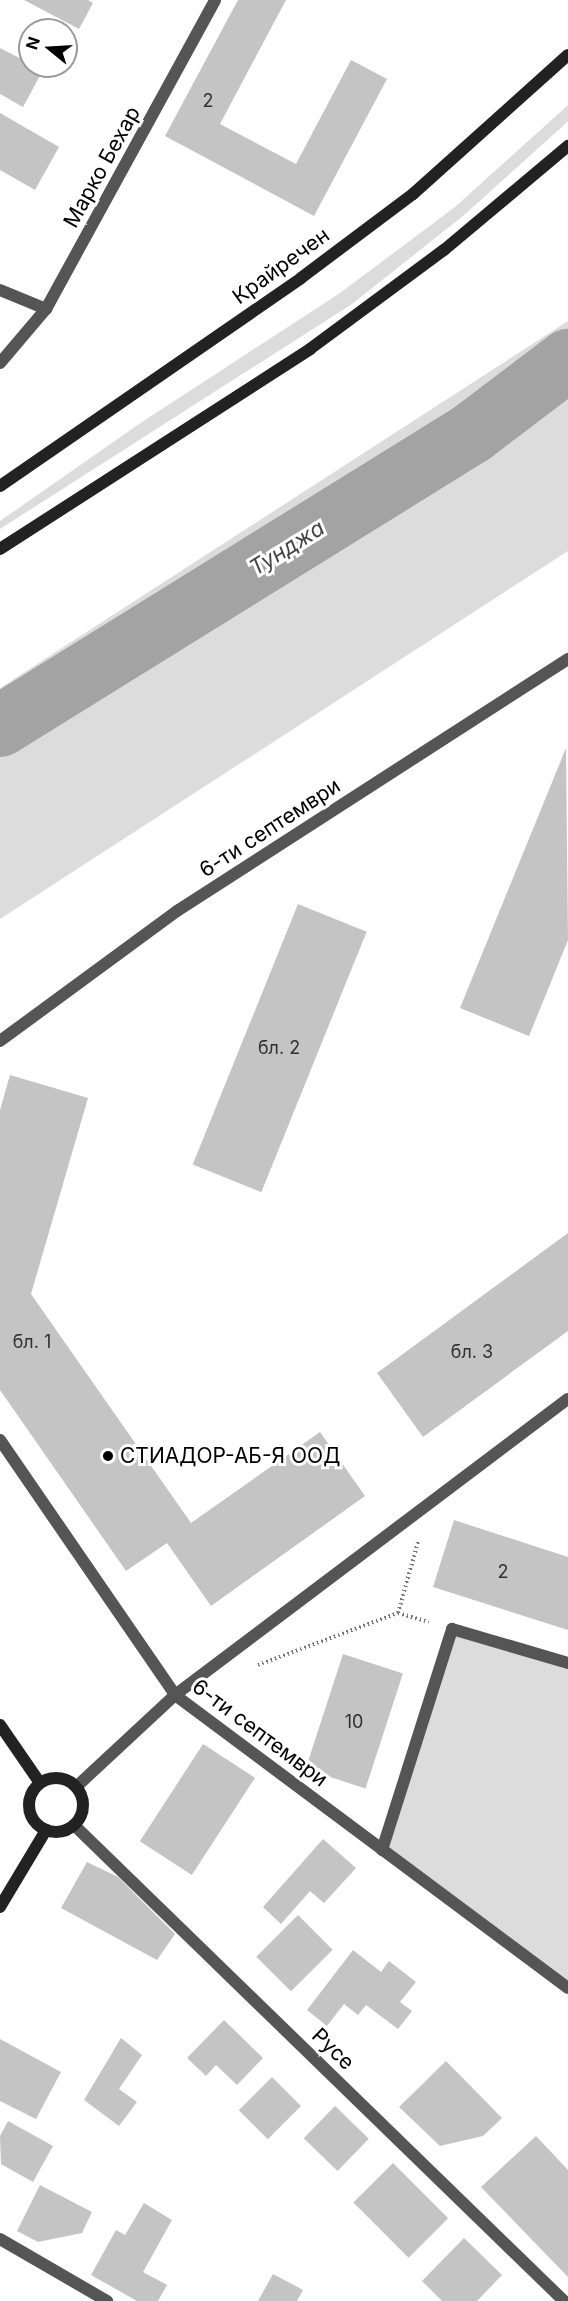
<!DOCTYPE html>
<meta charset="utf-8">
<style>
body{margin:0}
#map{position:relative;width:568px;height:2301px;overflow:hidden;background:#fff;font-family:Inter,sans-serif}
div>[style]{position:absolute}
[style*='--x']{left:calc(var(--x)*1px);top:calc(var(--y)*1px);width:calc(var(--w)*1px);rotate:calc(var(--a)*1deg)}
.green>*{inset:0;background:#dcdcdc}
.river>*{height:62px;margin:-31px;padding:0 31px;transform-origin:31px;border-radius:31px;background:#a3a3a3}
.building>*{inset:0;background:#c4c4c4;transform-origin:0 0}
.path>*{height:4px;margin-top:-2px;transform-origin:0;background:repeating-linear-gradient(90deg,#777 0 1.5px,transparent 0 4.5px)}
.lane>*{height:12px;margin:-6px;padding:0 6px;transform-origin:6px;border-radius:6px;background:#555}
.street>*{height:12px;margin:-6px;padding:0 6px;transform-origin:6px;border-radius:6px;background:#555}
.secondary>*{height:12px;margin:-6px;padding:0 6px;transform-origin:6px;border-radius:6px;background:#222}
.secondary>.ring{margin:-6px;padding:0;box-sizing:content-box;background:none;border:12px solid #222;border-radius:50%}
.dots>*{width:16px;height:16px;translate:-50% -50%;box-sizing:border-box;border:3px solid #fff;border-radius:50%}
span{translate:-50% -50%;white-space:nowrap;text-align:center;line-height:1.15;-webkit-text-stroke:6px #fff;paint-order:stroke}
.number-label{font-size:18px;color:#313131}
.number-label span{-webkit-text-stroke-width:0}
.street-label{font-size:21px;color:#000}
.poi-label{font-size:21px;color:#000}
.left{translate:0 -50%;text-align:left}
.water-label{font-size:22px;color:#444;font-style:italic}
.north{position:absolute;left:18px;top:18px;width:60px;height:60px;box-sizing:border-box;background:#fff;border:2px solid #999;border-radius:50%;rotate:288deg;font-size:16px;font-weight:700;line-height:24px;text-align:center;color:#000}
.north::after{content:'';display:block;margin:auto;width:21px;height:27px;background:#000;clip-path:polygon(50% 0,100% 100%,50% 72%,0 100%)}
</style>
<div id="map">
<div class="green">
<div style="clip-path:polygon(568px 105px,568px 121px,564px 125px,463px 216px,352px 304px,0 529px,0 521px,142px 422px,340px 293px,455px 207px)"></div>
<div style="clip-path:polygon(568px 321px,568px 551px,0 919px,0 688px)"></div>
<div style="clip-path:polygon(452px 1629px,568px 1663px,568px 1988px,382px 1850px)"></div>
</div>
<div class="river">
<div style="--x:0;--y:726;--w:556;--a:-31.83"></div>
<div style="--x:472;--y:433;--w:121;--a:-37.2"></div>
</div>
<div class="building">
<div style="clip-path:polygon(24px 0,88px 0,93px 3px,79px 29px)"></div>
<div style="clip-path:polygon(238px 0,286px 0,220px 124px,296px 164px,351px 60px,387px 79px,314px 216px,165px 136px)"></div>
<div style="clip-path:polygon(0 48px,43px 70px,23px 107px,0 94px)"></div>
<div style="clip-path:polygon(0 113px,59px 147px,35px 190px,0 170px)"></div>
<div style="clip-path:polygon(566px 748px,568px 940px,529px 1036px,460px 1008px)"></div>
<div style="left:298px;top:904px;width:74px;height:281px;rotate:22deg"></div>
<div style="clip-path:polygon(10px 1075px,88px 1098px,31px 1294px,191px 1523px,320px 1432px,365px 1496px,211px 1606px,167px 1543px,126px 1571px,0 1390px,0 1110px)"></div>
<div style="clip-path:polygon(568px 1233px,568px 1331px,423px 1437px,377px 1373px)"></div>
<div style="clip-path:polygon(454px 1520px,568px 1557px,568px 1630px,433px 1587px)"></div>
<div style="left:343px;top:1654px;width:63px;height:121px;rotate:18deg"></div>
<div style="left:203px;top:1744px;width:62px;height:116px;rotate:33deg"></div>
<div style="clip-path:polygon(323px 1839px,356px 1868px,324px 1903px,310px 1891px,281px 1924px,263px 1907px)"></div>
<div style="clip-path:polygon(87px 1862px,118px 1877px,175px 1934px,157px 1960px,61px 1908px)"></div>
<div style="left:298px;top:1915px;width:49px;height:59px;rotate:45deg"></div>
<div style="clip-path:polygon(353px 1950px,381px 1972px,389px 1961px,416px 1982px,400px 2002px,412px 2011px,398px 2029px,366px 2005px,358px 2015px,344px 2004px,327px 2026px,307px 2010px)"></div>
<div style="clip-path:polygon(224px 2020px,263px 2058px,237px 2085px,216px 2065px,206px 2076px,187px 2058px)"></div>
<div style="clip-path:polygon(121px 2038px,142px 2055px,119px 2089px,137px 2102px,119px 2126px,84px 2100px)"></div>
<div style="clip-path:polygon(0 2039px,61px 2072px,36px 2119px,0 2101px)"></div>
<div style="clip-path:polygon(446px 2061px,502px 2118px,483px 2136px,440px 2146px,399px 2107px)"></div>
<div style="left:272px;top:2077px;width:41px;height:47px;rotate:45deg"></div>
<div style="left:335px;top:2106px;width:47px;height:45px;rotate:44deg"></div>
<div style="clip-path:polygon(8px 2121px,53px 2146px,33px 2182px,1px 2164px,0 2136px)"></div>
<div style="clip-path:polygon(536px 2136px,568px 2170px,568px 2277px,481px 2187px)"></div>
<div style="left:393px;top:2163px;width:78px;height:56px;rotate:45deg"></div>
<div style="clip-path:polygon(40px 2185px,92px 2212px,82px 2233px,38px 2242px,17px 2231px)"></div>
<div style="clip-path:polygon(144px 2203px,172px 2220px,143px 2272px,167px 2285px,158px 2301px,137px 2301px,91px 2275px,116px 2230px,125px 2235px)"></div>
<div style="clip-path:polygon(464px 2238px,502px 2275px,477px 2301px,442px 2301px,422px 2281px)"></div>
<div style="clip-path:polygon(273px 2274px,303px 2290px,297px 2301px,258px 2301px)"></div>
</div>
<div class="path">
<div style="--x:398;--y:1613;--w:74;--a:-74.3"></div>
<div style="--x:258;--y:1665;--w:149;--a:-20.4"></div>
<div style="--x:398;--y:1613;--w:32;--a:16"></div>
</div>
<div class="lane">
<div style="--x:0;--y:363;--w:71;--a:-49.6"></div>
</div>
<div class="street">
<div style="--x:0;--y:290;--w:50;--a:22.4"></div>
<div style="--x:46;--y:309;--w:352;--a:-61.3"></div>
<div style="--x:0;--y:1041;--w:220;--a:-36.3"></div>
<div style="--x:177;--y:911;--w:465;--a:-32.8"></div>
<div style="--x:0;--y:1440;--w:309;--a:55.5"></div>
<div style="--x:175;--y:1695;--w:490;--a:36.7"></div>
<div style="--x:76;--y:1787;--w:135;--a:-42.9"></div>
<div style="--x:175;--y:1695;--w:492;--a:-37"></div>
<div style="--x:74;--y:1825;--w:683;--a:44.17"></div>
<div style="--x:382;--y:1850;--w:232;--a:-72.4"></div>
<div style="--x:452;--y:1629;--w:121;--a:16.3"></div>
<div style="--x:0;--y:2239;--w:124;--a:30.1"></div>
</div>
<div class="secondary">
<div style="--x:0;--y:486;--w:366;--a:-34.6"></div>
<div style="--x:301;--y:278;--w:140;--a:-36.9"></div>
<div style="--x:413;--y:194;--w:208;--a:-41.9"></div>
<div style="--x:0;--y:549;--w:369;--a:-32.8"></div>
<div style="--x:310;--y:349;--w:167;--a:-36.5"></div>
<div style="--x:444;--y:250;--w:162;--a:-40"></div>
<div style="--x:0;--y:1725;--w:70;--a:55.4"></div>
<div class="ring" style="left:29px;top:1778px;width:42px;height:42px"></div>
<div style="--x:0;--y:1907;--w:90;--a:-59.1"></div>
</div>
<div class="dots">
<div style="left:108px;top:1456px;background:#000"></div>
</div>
<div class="number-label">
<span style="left:208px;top:101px">2</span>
<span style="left:279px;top:1048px">бл. 2</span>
<span style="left:32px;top:1342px">бл. 1</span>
<span style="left:472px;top:1352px">бл. 3</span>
<span style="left:503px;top:1572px">2</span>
<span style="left:354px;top:1722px">10</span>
</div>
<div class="street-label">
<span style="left:102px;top:167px;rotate:-61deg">Марко Бехар</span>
<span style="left:281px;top:266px;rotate:-36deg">Крайречен</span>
<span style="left:270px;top:828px;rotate:-33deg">6-ти септември</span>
<span style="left:260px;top:1733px;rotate:37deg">6-ти септември</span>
<span style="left:333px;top:2049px;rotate:44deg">Русе</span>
</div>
<div class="poi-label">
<span class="left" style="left:120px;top:1456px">СТИАДОР-АБ-Я ООД</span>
</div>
<div class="water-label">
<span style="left:287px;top:548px;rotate:-32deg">Тунджа</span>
</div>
<div class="north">N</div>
</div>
